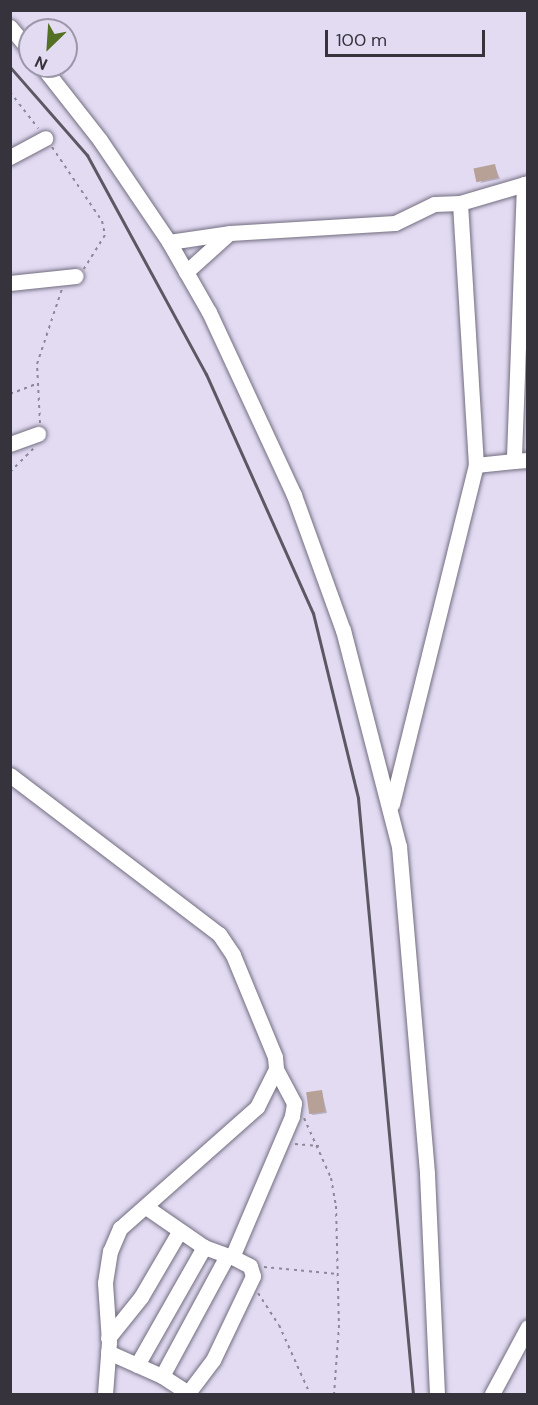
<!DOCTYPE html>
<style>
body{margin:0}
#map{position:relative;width:538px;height:1405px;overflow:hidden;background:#e2dbf2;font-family:"DM Sans",sans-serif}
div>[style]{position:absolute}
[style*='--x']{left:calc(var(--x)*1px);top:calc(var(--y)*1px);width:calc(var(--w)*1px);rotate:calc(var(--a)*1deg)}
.shadow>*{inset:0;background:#0003}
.building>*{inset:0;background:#b7a095;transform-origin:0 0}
.path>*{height:2px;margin-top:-1px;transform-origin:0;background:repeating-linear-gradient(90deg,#8d8898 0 3px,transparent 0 7.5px)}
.roads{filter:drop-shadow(0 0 2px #736d80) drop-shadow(0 0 2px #736d80)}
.minor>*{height:15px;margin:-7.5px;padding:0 7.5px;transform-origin:7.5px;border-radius:7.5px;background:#fff}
.rail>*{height:3px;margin:-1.5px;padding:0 1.5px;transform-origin:1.5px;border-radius:1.5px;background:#5b5763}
span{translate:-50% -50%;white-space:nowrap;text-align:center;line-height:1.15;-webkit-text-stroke:4.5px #e2dbf2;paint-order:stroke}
.frame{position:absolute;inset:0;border:12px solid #36333c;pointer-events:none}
.north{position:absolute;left:18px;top:18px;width:60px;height:60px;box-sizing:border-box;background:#e2dbf2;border:2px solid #9d98a9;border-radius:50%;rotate:205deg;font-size:16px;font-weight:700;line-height:24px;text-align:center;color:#36333c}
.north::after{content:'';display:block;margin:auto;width:21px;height:27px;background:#537024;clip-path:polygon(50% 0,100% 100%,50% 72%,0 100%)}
.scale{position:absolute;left:325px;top:30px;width:160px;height:27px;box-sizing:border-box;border:3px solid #36333c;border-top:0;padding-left:8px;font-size:18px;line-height:21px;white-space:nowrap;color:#36333c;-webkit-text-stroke:4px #e2dbf2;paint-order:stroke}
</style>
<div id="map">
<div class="shadow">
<div style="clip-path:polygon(495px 166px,500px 179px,480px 183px)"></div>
<div style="clip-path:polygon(322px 1092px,327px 1113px,313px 1115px,310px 1113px)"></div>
</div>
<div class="building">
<div style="left:495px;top:164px;width:14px;height:22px;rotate:78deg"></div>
<div style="left:322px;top:1090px;width:22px;height:16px;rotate:82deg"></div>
</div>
<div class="path">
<div style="--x:10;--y:92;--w:46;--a:52.1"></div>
<div style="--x:52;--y:147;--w:89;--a:56"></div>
<div style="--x:102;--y:221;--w:14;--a:78"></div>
<div style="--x:105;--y:235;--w:40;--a:122"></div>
<div style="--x:10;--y:394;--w:30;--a:-21"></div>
<div style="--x:40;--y:423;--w:59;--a:-92.9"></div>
<div style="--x:37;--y:364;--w:79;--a:-71.6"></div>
<div style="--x:10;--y:472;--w:33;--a:-45"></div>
<div style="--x:304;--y:1118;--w:66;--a:65.8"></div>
<div style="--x:331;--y:1178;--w:28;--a:80"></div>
<div style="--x:336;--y:1206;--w:119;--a:88.6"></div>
<div style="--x:339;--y:1325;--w:69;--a:94.1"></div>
<div style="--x:295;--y:1144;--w:24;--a:5"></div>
<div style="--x:264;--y:1267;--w:74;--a:5.4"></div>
<div style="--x:258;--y:1293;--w:38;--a:57"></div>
<div style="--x:279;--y:1325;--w:76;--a:65.8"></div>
</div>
<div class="roads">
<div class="minor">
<div style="--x:10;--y:27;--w:31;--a:50"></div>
<div style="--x:42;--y:66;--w:94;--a:51.9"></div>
<div style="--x:100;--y:140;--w:123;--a:55.9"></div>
<div style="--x:169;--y:242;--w:81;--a:60.3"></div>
<div style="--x:209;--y:312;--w:202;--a:65.1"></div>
<div style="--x:294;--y:495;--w:144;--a:70.1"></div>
<div style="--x:343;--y:630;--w:223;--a:75.5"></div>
<div style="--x:399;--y:846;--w:329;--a:85.1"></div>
<div style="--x:427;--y:1174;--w:220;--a:87.4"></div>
<div style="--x:10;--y:157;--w:40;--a:-28"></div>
<div style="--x:524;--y:184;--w:277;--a:92.1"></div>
<div style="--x:514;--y:461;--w:14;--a:-4"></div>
<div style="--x:169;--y:242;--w:62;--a:-8.4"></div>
<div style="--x:230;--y:233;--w:165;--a:-3.5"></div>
<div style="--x:395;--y:223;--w:43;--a:-26"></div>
<div style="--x:434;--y:204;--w:26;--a:-2"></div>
<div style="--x:460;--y:203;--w:71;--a:-16.4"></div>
<div style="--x:186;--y:272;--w:55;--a:-42.1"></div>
<div style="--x:10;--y:283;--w:66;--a:-6.1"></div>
<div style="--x:10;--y:444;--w:30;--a:-20"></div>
<div style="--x:476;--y:465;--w:38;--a:-6"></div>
<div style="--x:10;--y:775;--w:263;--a:37.3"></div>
<div style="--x:219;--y:934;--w:25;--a:56"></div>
<div style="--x:233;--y:955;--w:110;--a:67.6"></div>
<div style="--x:275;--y:1057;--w:12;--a:85"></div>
<div style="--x:276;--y:1069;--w:42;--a:116.6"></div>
<div style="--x:257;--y:1107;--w:183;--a:138.5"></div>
<div style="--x:120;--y:1228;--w:25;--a:113"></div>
<div style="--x:110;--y:1251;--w:32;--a:99"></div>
<div style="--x:105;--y:1283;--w:59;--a:86.1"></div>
<div style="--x:109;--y:1342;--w:52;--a:94.4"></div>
<div style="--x:392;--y:804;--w:349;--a:-76.1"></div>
<div style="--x:476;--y:465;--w:262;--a:-93.5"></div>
<div style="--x:146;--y:1207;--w:70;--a:34.6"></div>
<div style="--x:204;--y:1247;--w:30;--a:20"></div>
<div style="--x:232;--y:1257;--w:153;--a:-66.9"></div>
<div style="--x:292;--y:1116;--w:13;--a:-81"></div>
<div style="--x:294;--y:1103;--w:38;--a:-118"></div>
<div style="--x:108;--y:1338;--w:53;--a:-51.2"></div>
<div style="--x:141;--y:1297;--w:75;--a:-59.7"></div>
<div style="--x:108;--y:1352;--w:59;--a:24"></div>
<div style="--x:162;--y:1376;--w:31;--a:33"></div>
<div style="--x:188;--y:1393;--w:41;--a:-52.9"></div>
<div style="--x:213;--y:1360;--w:93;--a:-64.5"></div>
<div style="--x:253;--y:1276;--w:10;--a:-107"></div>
<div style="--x:250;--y:1266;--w:20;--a:-153"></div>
<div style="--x:137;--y:1365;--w:136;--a:-60.4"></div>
<div style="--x:162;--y:1376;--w:136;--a:-61.6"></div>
<div style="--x:492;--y:1394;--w:76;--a:-61.8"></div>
</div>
</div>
<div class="rail">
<div style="--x:10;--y:67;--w:117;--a:48.8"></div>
<div style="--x:87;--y:155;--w:249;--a:61.5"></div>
<div style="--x:206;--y:374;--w:262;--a:65.9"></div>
<div style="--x:313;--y:613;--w:190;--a:76.3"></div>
<div style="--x:358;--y:798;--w:599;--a:84.73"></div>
</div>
<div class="frame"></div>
<div class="north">N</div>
<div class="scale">100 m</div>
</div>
